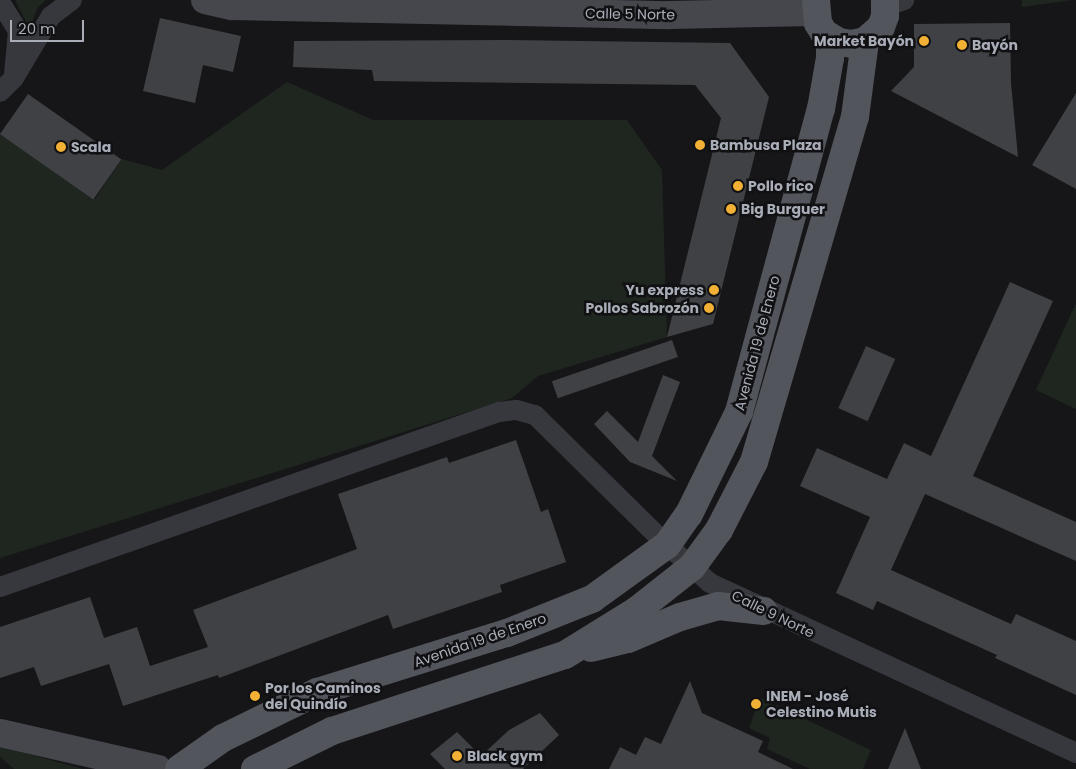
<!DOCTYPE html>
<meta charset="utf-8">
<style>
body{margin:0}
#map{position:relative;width:1076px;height:769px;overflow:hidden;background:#161618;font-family:Poppins,sans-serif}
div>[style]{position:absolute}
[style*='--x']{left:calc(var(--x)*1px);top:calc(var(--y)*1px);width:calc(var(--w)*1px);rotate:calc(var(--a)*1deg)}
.green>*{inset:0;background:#1e261f}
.building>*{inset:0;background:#404145;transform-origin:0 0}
.street>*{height:20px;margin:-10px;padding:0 10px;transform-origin:10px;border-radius:10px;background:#37383d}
.secondary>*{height:28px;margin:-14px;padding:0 14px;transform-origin:14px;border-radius:14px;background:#45474d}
.primary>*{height:28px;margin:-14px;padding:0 14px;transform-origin:14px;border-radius:14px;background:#53555c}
.dots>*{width:14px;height:14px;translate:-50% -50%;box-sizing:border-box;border:2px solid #111113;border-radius:50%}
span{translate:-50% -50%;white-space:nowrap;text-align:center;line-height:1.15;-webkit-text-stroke:5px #111113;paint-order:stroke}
.street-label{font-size:14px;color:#a8adb8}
.poi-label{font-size:14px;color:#a8adb8;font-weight:700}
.right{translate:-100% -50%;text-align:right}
.left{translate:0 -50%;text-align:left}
.scale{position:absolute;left:10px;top:20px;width:74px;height:22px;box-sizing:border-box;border:2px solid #a8adb8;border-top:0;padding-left:6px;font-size:15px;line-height:18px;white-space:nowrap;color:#a8adb8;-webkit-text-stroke:4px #111113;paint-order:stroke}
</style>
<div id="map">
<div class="green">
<div style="clip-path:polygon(15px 0,46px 0,38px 7px,31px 25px,26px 22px)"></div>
<div style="clip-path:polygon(1022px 0,1073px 0,1022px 7px)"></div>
<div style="clip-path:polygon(287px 82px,373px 120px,627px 120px,662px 170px,667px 337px,538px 376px,512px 398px,0 558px,0 134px,95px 199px,122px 159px,162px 170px)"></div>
<div style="clip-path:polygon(1075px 305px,1076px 305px,1076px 409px,1036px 390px)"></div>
<div style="clip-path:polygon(760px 698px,871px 750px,863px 769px,810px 769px,767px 749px,770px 738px,749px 728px)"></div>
<div style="clip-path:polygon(0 746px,83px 769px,14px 769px,0 757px)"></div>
</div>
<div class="building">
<div style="clip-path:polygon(160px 18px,241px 36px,233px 72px,203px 65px,195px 103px,143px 91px)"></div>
<div style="clip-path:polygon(1010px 23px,1011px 83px,1018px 157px,891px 91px,914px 67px,914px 24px)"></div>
<div style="clip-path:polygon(505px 40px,730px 43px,769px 97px,713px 324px,667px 337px,721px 118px,695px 85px,374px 81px,372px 70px,293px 67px,294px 41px)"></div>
<div style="clip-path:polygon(1076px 93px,1076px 189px,1032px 165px)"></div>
<div style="left:28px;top:94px;width:114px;height:49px;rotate:35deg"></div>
<div style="clip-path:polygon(1010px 282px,1053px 301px,973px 476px,1076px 522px,1076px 561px,925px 494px,891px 570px,1011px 624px,1016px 614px,1076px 641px,1076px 695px,995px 658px,997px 655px,877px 601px,873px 610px,836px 593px,870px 517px,800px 486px,817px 448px,887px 479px,904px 443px,931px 456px)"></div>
<div style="left:672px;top:340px;width:18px;height:127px;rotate:71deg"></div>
<div style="left:866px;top:346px;width:32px;height:68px;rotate:24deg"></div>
<div style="clip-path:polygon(663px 375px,680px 382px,652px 456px,677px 481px,630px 462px,594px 424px,607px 411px,638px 442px)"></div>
<div style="clip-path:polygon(516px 440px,541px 512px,548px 509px,566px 562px,500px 585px,502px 592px,393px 629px,388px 615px,219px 678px,218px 675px,123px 706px,109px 664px,41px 686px,34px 667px,0 678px,0 627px,90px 597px,104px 638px,137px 627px,150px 666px,208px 647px,193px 610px,357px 549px,338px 494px,447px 457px,449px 463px)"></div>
<div style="clip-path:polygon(690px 681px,702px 713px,763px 741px,758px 752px,793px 769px,609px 769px,620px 747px,636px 755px,645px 737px,661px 744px)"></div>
<div style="clip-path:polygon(540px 713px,559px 735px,523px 769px,445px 769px,430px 754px,457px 732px,481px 756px,509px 730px)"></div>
<div style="clip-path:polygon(905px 728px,921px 769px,888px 769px)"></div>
</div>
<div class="street">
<div style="--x:0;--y:2;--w:34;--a:58"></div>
<div style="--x:18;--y:31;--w:43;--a:95.3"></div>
<div style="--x:886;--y:6;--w:19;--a:-18"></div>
<div style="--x:0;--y:92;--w:20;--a:-45"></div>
<div style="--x:14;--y:78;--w:72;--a:-59.2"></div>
<div style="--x:51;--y:16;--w:26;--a:-37"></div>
<div style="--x:0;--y:587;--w:529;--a:-19.33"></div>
<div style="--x:499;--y:412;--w:17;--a:-7"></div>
<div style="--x:516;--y:410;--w:20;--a:15"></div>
<div style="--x:535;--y:415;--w:185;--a:44.6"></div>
<div style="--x:667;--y:545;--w:57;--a:41.5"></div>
<div style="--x:710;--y:583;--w:404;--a:24.9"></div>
</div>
<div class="secondary">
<div style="--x:205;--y:0;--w:28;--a:13"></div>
<div style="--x:232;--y:6;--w:437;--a:1.2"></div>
<div style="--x:669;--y:15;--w:146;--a:-1.2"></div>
<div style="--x:0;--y:733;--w:162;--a:12.8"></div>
</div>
<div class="primary">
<div style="--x:816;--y:0;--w:23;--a:85"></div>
<div style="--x:818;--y:23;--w:12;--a:59"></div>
<div style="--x:824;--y:33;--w:17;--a:31"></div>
<div style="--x:839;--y:42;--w:13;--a:9"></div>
<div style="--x:852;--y:44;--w:13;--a:-13"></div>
<div style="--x:865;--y:41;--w:21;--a:-41"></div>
<div style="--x:881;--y:27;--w:12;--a:-70"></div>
<div style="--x:885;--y:16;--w:16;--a:-90"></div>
<div style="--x:591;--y:648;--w:38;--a:-14"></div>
<div style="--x:628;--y:639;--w:56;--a:-22.9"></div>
<div style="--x:680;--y:617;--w:40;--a:-16"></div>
<div style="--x:718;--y:606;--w:46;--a:6.2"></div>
<div style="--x:179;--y:769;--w:54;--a:-35.2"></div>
<div style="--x:223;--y:738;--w:105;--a:-26.1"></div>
<div style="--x:317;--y:692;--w:199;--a:-17.3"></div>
<div style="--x:507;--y:633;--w:92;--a:-21.8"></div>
<div style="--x:592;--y:599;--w:92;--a:-35.8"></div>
<div style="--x:667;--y:545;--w:38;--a:-55"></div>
<div style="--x:689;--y:514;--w:114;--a:-63.9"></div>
<div style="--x:739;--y:412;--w:314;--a:-74.9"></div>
<div style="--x:821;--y:109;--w:52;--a:-80"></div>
<div style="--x:830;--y:58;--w:21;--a:-90"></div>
<div style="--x:255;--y:769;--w:86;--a:-26.3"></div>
<div style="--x:332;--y:731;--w:245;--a:-18.1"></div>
<div style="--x:565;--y:655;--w:84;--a:-31.8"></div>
<div style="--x:636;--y:611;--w:71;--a:-38.2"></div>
<div style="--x:692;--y:567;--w:46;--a:-53.9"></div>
<div style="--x:719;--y:530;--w:76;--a:-62.8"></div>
<div style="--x:754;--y:462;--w:359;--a:-73.7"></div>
<div style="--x:855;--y:117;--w:77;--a:-82.5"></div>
</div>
<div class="dots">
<div style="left:924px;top:41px;background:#f2b134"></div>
<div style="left:962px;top:45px;background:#f2b134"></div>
<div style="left:700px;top:145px;background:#f2b134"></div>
<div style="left:61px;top:147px;background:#f2b134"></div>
<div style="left:738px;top:186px;background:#f2b134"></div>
<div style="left:731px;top:209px;background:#f2b134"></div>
<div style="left:714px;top:290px;background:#f2b134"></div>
<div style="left:709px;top:308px;background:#f2b134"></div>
<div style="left:255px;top:696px;background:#f2b134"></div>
<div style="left:756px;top:704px;background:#f2b134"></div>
<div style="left:457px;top:756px;background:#f2b134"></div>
</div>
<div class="street-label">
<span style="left:630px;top:14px;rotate:1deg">Calle 5 Norte</span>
<span style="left:757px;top:343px;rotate:-75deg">Avenida 19 de Enero</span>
<span style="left:773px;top:614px;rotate:26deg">Calle 9 Norte</span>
<span style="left:480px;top:640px;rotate:-19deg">Avenida 19 de Enero</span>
</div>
<div class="poi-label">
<span class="right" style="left:914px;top:41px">Market Bayón</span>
<span class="left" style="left:972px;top:45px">Bayón</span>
<span class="left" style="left:710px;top:145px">Bambusa Plaza</span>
<span class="left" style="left:71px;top:147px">Scala</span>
<span class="left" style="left:748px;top:186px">Pollo rico</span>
<span class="left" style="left:741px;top:209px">Big Burguer</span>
<span class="right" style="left:704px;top:290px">Yu express</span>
<span class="right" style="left:699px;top:308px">Pollos Sabrozón</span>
<span class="left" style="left:265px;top:696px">Por los Caminos<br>del Quindío</span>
<span class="left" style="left:766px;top:704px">INEM - José<br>Celestino Mutis</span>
<span class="left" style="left:467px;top:756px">Black gym</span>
</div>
<div class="scale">20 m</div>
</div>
